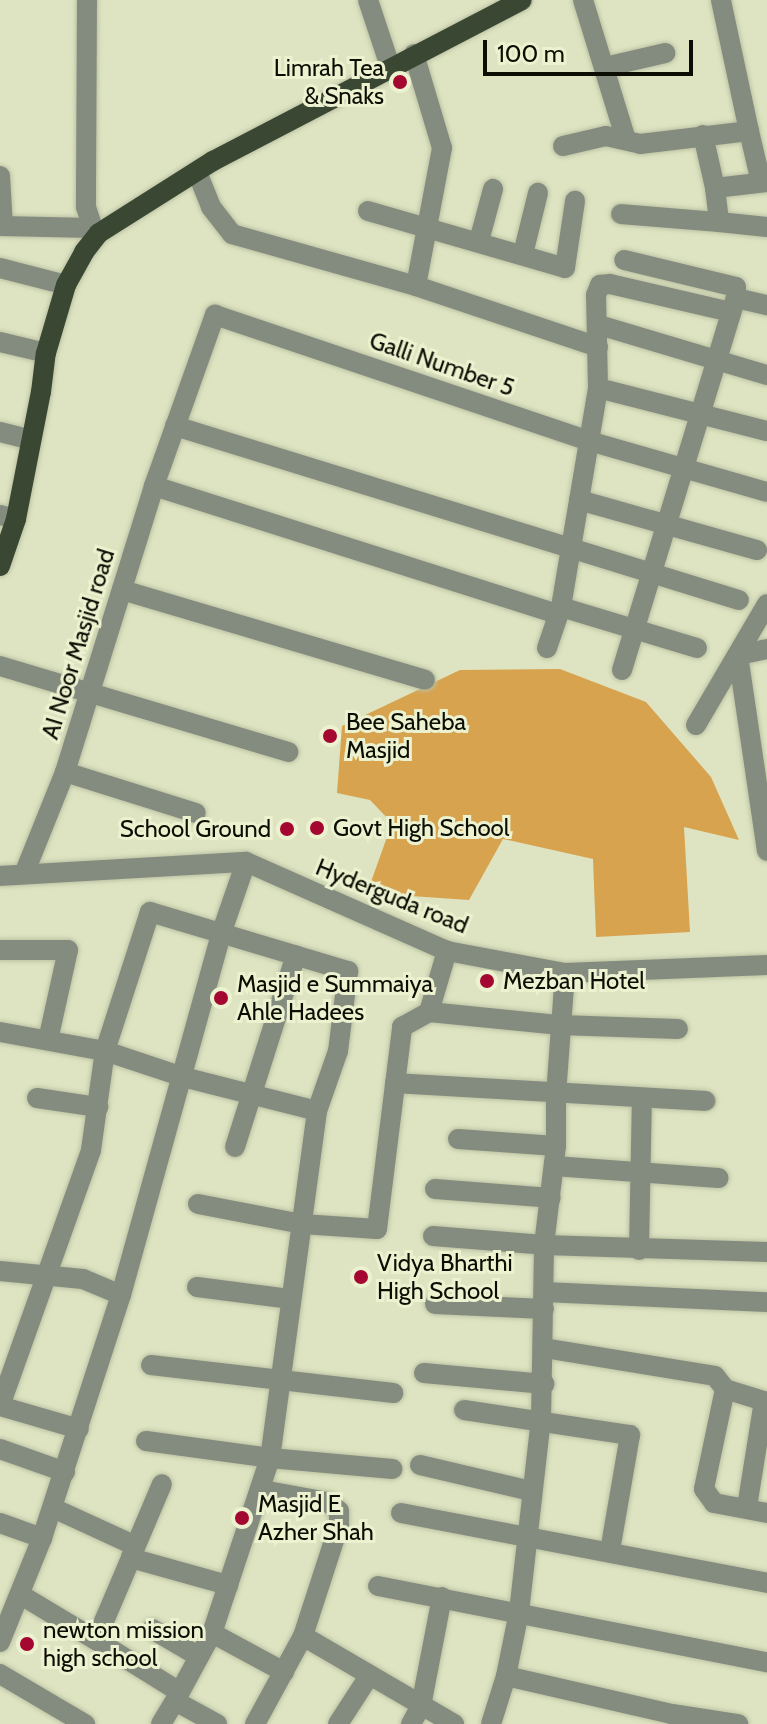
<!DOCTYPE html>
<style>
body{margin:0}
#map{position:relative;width:767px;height:1724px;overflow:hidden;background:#dee4c2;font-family:Cabin,sans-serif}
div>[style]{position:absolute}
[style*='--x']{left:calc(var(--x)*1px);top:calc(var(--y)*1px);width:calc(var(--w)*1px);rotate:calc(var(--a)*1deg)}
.green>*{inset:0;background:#d8a34f}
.roads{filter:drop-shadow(0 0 2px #bcc2a3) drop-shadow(0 0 2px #bcc2a3)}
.minor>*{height:20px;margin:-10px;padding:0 10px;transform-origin:10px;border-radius:10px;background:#848c7f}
.major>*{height:20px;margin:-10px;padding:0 10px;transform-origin:10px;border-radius:10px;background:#3a4833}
.dots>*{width:22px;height:22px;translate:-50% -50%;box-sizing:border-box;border:4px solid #ecf2cf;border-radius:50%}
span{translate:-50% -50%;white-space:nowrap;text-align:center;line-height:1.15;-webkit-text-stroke:6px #ecf2cf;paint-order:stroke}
.poi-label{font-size:24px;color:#0c0d03}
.right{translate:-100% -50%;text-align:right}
.left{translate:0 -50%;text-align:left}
.street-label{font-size:24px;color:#0c0d03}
.scale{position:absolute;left:483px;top:40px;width:210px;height:36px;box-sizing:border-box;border:4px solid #0c0d03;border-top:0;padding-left:10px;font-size:24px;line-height:28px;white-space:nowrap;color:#0c0d03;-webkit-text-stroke:6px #ecf2cf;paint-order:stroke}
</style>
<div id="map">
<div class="green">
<div style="clip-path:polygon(560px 669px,646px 702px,711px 777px,739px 840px,684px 827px,690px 932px,596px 937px,593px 859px,503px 839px,469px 900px,367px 893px,392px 823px,370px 800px,337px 793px,342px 726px,460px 670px)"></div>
</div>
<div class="roads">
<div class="minor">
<div style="--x:87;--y:0;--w:207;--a:90.3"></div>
<div style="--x:86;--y:207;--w:22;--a:72"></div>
<div style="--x:93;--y:228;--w:8;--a:40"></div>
<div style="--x:368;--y:0;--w:73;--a:71.6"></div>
<div style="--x:583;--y:0;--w:146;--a:72.9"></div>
<div style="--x:414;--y:54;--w:98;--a:73.4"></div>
<div style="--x:442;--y:148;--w:140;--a:100.7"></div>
<div style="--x:605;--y:67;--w:62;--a:-13.1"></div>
<div style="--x:749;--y:131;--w:52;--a:76.8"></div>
<div style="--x:703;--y:135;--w:54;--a:77.2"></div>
<div style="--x:715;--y:188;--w:34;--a:83"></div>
<div style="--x:719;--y:222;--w:48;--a:5.9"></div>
<div style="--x:563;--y:146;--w:44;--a:-13.1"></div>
<div style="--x:606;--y:136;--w:35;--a:13"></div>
<div style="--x:640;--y:144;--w:110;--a:-6.8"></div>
<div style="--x:749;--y:131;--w:134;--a:-102.1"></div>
<div style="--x:197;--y:172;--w:38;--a:68"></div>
<div style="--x:211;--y:207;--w:34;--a:52"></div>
<div style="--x:232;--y:234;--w:191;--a:15.8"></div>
<div style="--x:416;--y:286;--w:192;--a:18.5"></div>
<div style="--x:0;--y:176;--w:50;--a:86.6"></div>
<div style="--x:715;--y:188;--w:52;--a:-6.6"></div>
<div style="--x:368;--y:211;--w:205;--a:16.1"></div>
<div style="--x:565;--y:268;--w:68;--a:-81.5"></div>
<div style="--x:621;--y:214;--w:98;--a:4.7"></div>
<div style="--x:0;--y:226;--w:93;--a:1.2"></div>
<div style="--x:479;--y:241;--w:54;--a:-74.9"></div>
<div style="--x:523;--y:254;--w:63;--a:-76.2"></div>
<div style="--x:0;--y:268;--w:68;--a:14.4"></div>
<div style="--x:736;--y:298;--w:32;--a:13"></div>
<div style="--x:599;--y:325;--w:175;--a:16.6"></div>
<div style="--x:0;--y:342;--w:47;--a:13.4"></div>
<div style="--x:598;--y:388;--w:174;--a:14.3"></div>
<div style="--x:175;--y:426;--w:590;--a:17.15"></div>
<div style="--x:0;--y:432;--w:32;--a:14"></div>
<div style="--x:154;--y:486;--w:424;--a:17.6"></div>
<div style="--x:579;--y:500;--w:185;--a:15.7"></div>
<div style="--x:0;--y:515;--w:16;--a:14"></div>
<div style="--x:122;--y:590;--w:316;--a:16.5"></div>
<div style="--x:561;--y:607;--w:142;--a:16.8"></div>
<div style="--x:547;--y:648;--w:43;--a:-71.1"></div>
<div style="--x:561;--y:607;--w:222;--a:-80.4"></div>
<div style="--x:598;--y:388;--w:93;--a:-91.2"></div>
<div style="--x:596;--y:295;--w:11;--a:-68"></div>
<div style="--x:600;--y:285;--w:10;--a:-6"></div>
<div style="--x:610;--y:284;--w:124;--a:13"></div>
<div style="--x:767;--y:649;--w:30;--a:168"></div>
<div style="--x:738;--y:655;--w:198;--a:81.6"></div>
<div style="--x:0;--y:666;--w:301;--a:16.6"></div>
<div style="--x:622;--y:670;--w:389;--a:-73"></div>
<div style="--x:736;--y:298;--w:11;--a:-90"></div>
<div style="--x:736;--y:287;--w:115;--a:-166.4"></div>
<div style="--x:696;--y:725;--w:140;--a:-59.6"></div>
<div style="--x:65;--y:772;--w:137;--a:17.4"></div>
<div style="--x:24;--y:874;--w:110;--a:-68.1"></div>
<div style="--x:65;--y:772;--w:300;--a:-72.7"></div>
<div style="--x:154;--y:486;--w:182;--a:-70.4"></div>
<div style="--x:215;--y:315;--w:395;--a:18.6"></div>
<div style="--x:589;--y:441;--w:185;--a:16"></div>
<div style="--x:0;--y:876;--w:246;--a:-3.3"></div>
<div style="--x:246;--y:862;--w:220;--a:23.9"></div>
<div style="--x:447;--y:951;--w:120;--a:10.6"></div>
<div style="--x:565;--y:973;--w:202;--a:-2.3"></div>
<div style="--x:0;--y:950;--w:68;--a:0"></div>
<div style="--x:68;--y:950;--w:92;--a:102.5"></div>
<div style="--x:429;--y:1012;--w:132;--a:5.7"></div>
<div style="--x:560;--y:1025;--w:118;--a:1.9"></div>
<div style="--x:0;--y:1032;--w:107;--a:10.3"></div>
<div style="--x:105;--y:1051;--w:82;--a:18.4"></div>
<div style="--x:183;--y:1077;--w:138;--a:14.2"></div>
<div style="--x:395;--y:1083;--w:311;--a:3.3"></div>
<div style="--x:37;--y:1098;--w:62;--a:8.4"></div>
<div style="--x:458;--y:1139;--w:98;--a:4.1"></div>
<div style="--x:235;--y:1147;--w:201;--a:-72.4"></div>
<div style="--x:554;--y:1166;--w:165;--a:4.2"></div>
<div style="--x:435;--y:1189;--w:116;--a:4.4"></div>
<div style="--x:198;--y:1204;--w:106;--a:10.9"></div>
<div style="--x:302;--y:1224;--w:75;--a:3.8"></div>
<div style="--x:377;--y:1229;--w:204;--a:-82.9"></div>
<div style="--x:402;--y:1027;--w:31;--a:-29"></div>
<div style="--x:429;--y:1012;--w:64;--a:-73.6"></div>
<div style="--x:433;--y:1236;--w:111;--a:4.6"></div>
<div style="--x:544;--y:1245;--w:223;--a:1.8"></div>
<div style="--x:639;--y:1250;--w:152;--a:-88.9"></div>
<div style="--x:0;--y:1271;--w:83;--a:5.5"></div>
<div style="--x:83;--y:1279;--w:41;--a:22.8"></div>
<div style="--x:197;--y:1287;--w:95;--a:7.3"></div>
<div style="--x:544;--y:1292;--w:223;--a:2.6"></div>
<div style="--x:435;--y:1304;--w:109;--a:2.6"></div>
<div style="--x:544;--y:1348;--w:173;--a:9.3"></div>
<div style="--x:715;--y:1376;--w:16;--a:52"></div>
<div style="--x:725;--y:1389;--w:44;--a:17.2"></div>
<div style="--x:151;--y:1365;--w:244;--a:6.6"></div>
<div style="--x:424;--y:1373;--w:121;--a:5.2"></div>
<div style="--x:725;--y:1389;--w:102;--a:101.9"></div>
<div style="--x:704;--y:1489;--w:17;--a:54"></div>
<div style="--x:714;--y:1503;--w:54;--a:10.7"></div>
<div style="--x:0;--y:1406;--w:272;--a:-70.4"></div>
<div style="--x:91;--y:1150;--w:100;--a:-82"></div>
<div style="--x:105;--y:1051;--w:146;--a:-72.1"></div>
<div style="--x:150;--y:912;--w:207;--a:16.6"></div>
<div style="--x:348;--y:971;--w:81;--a:97.1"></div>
<div style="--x:338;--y:1051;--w:64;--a:109.3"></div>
<div style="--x:317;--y:1111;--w:350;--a:97.7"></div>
<div style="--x:270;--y:1458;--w:184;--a:108.3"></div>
<div style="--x:212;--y:1633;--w:77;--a:118.6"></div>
<div style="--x:0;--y:1406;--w:82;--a:16.2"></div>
<div style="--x:464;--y:1410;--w:168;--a:8.6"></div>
<div style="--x:630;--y:1435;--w:118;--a:99.8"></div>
<div style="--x:146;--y:1441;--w:125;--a:7.8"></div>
<div style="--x:270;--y:1458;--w:123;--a:5.1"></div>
<div style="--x:0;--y:1449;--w:69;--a:19.5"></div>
<div style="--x:420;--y:1465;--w:114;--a:13.2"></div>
<div style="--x:747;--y:1507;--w:107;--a:-80.9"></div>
<div style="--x:53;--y:1508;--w:89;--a:24.6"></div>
<div style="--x:401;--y:1513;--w:373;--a:10.8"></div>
<div style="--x:0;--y:1523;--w:45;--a:19.7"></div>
<div style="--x:131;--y:1557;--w:79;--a:-67"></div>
<div style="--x:378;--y:1586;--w:396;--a:11.1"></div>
<div style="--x:21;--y:1595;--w:87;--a:31"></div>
<div style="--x:152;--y:1629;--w:53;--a:30.4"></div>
<div style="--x:212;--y:1633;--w:82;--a:28.4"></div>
<div style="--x:303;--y:1636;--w:175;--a:30.2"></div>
<div style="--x:0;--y:1642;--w:112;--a:-68"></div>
<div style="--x:42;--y:1538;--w:256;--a:-72"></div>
<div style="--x:121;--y:1295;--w:375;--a:-74.5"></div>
<div style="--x:221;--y:934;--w:76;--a:-70.9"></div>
<div style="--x:0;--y:1674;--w:99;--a:30.5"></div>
<div style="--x:506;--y:1676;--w:170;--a:12.9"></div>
<div style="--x:672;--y:1714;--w:67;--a:8.6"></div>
<div style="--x:178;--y:1691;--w:97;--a:-148.1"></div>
<div style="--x:96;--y:1640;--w:89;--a:-66.9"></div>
<div style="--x:131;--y:1558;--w:101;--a:15.6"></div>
<div style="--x:161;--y:1724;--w:27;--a:-59"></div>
<div style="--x:175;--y:1701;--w:48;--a:28.7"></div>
<div style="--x:255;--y:1724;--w:100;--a:-61.4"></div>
<div style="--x:303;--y:1636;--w:117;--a:-72"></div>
<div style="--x:339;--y:1525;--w:14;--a:-90"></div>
<div style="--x:339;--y:1511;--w:14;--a:-141"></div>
<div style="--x:328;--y:1502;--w:68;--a:-169.8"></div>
<div style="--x:338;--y:1724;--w:57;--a:-57.1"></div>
<div style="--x:411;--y:1724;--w:21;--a:-61"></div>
<div style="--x:421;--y:1706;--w:111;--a:-79.1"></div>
<div style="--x:491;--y:1724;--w:50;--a:-72.6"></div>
<div style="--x:506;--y:1676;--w:65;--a:-78.5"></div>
<div style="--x:519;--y:1612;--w:193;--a:-83.5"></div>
<div style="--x:541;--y:1420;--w:175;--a:-89"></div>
<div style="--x:544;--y:1245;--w:100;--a:-83.1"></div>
<div style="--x:556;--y:1146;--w:51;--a:-90"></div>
<div style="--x:556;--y:1095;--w:122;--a:-85.8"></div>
</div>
<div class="major">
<div style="--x:0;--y:566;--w:50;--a:-71.2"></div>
<div style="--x:16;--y:519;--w:129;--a:-78.9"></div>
<div style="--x:41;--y:392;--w:39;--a:-83"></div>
<div style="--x:46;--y:353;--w:71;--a:-73.6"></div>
<div style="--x:66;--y:285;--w:38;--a:-61"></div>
<div style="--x:84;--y:252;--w:24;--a:-52"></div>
<div style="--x:99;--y:233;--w:135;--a:-32.3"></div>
<div style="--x:213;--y:161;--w:348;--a:-27.5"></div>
</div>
</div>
<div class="dots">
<div style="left:400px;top:82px;background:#a4072f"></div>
<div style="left:330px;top:736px;background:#a4072f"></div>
<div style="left:317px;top:828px;background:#a4072f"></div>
<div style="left:287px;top:829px;background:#a4072f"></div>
<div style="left:487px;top:981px;background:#a4072f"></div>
<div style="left:221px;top:998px;background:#a4072f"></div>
<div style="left:361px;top:1277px;background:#a4072f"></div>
<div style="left:242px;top:1518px;background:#a4072f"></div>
<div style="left:27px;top:1644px;background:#a4072f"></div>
</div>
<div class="poi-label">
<span class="right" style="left:384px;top:82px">Limrah Tea<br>&amp; Snaks</span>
<span class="left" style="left:346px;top:736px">Bee Saheba<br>Masjid</span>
<span class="left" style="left:333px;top:828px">Govt High School</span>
<span class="right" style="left:271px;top:829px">School Ground</span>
<span class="left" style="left:503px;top:981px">Mezban Hotel</span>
<span class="left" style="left:237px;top:998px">Masjid e Summaiya<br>Ahle Hadees</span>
<span class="left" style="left:377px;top:1277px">Vidya Bharthi<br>High School</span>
<span class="left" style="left:258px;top:1518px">Masjid E<br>Azher Shah</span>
<span class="left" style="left:43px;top:1644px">newton mission<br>high school</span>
</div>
<div class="street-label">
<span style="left:442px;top:364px;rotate:19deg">Galli Number 5</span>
<span style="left:78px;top:644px;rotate:-73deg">AI Noor Masjid road</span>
<span style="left:392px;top:896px;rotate:22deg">Hyderguda road</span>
</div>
<div class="scale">100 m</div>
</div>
